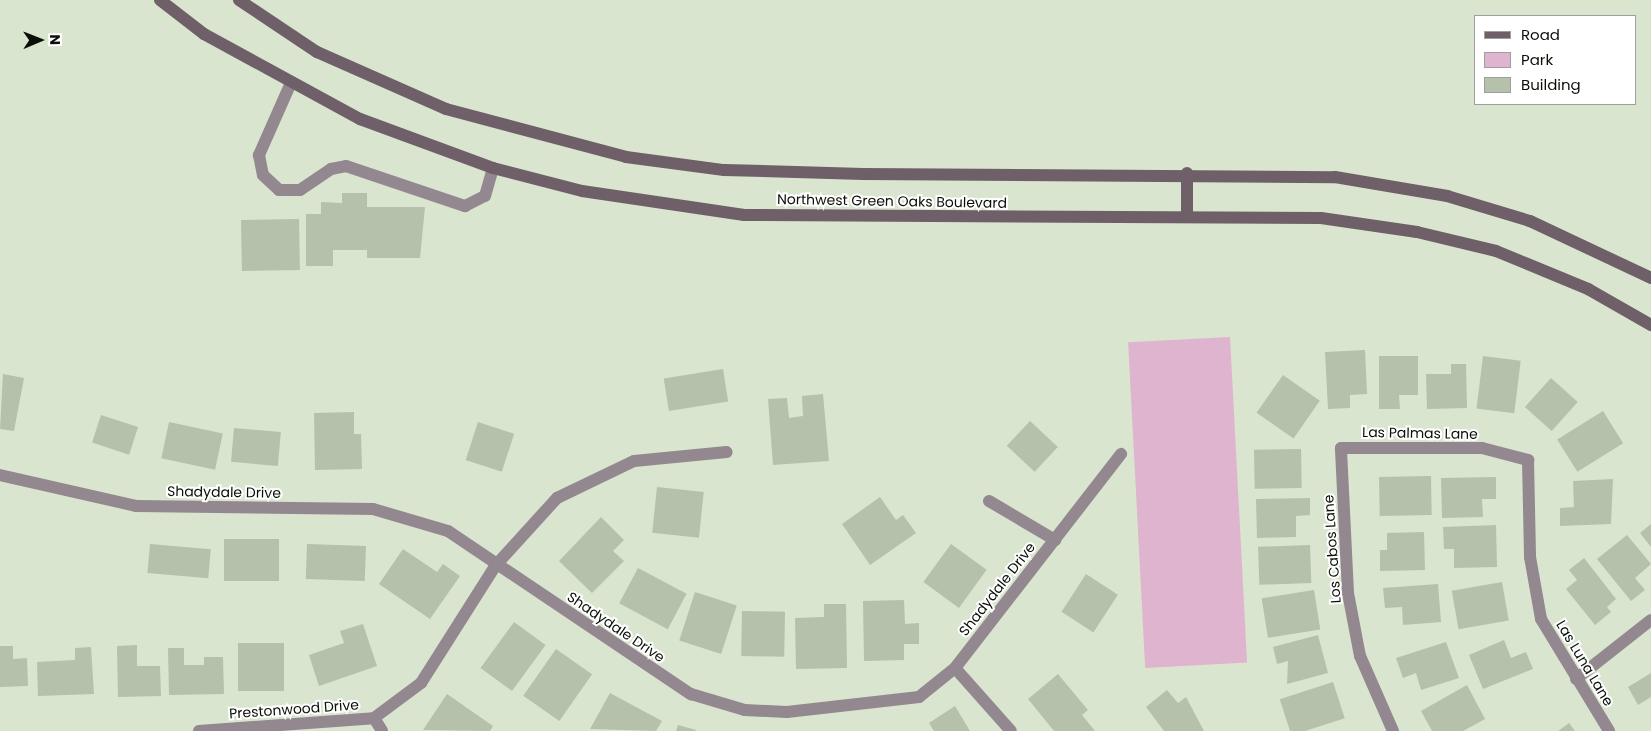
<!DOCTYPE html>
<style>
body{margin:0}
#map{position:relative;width:1651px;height:731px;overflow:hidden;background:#d9e5ce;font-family:Poppins,sans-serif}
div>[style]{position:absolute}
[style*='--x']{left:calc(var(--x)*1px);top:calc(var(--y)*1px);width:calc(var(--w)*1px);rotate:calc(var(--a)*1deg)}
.green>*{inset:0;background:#dfb4cf;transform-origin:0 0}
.building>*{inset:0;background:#b5c1aa;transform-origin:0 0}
.street>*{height:12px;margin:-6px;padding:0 6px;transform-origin:6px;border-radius:6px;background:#93888f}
.secondary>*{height:12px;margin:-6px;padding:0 6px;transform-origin:6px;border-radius:6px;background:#6e5f68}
span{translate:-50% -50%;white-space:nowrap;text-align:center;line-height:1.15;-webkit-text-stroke:4px #fff;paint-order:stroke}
.street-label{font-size:14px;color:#0b0f08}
.legend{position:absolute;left:1474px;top:15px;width:162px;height:90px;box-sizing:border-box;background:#fff;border:1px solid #9d9f9c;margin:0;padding:6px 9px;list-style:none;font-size:15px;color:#0b0f08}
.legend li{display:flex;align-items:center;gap:10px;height:25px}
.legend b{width:25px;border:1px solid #9d9f9c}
.north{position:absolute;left:15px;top:15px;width:50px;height:50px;-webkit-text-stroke:4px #fff;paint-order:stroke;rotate:89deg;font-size:14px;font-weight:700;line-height:20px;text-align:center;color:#0b0f08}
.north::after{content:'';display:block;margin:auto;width:18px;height:22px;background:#0b0f08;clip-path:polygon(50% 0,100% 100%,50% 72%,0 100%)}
</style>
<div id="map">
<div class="green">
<div style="left:1230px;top:337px;width:326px;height:102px;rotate:87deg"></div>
</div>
<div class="building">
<div style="clip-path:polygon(342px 193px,367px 193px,367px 207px,425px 207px,420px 258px,367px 258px,367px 250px,333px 250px,333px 266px,306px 266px,306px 214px,321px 214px,321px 202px,342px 203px)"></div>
<div style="left:299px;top:219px;width:51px;height:58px;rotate:89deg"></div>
<div style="clip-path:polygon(1365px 350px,1367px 394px,1350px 395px,1350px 408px,1328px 409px,1325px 352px)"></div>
<div style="clip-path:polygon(1379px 356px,1418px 356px,1418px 395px,1399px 395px,1400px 409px,1379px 409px)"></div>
<div style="left:1483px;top:356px;width:38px;height:53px;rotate:7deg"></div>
<div style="clip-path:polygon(1451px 364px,1466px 364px,1467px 408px,1427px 409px,1426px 374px,1451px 374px)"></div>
<div style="left:723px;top:369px;width:33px;height:60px;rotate:81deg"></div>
<div style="clip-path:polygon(3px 374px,24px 378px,14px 431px,0 429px)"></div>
<div style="left:1283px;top:375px;width:45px;height:46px;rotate:35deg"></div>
<div style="left:1551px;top:378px;width:36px;height:39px;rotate:42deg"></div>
<div style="clip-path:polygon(823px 394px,829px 461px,773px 465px,768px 399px,787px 398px,789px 418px,803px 416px,802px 396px)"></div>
<div style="left:1603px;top:411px;width:38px;height:54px;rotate:58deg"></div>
<div style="clip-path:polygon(354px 412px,354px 434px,361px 434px,362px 469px,315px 470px,314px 413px)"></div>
<div style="left:101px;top:415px;width:39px;height:29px;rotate:18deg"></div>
<div style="left:1030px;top:421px;width:38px;height:34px;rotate:43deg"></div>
<div style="left:169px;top:422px;width:55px;height:37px;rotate:12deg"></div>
<div style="left:478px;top:422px;width:38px;height:40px;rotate:18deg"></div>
<div style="left:234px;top:428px;width:47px;height:34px;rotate:5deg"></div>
<div style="left:1301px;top:449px;width:39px;height:47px;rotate:89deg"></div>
<div style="left:1431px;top:476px;width:39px;height:52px;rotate:89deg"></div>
<div style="clip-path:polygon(1496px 477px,1496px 499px,1482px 499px,1483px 517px,1442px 518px,1441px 478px)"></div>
<div style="clip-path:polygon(1613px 479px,1611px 524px,1560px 526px,1560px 508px,1574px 507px,1573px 481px)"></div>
<div style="left:657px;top:487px;width:47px;height:46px;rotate:6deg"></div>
<div style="clip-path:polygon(880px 497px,896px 520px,903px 515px,916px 533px,870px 565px,842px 524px)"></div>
<div style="clip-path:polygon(1310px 498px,1310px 515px,1296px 516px,1296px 537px,1257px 538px,1256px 499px)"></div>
<div style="clip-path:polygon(601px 517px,624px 540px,613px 551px,624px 561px,592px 593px,559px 561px)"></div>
<div style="clip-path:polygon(1651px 524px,1651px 547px,1640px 533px)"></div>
<div style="clip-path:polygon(1496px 525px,1497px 567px,1454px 568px,1454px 549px,1444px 549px,1443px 527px)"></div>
<div style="clip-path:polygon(1424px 532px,1425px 570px,1380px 571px,1380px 550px,1387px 550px,1387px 533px)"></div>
<div style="clip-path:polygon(1627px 535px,1651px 564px,1635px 578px,1645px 590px,1631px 601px,1597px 559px)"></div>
<div style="left:224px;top:539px;width:55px;height:42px"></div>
<div style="left:150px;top:544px;width:61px;height:29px;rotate:5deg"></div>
<div style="left:307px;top:544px;width:59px;height:35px;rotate:2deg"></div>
<div style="left:951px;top:544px;width:44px;height:47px;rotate:36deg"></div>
<div style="left:1310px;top:545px;width:38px;height:52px;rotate:88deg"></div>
<div style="clip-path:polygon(403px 549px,437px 572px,443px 564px,460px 576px,430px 619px,379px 584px)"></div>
<div style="clip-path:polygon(1584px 558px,1616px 599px,1607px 607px,1611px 612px,1595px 625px,1566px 589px,1577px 580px,1569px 570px)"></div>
<div style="left:638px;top:568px;width:55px;height:40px;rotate:28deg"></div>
<div style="left:1086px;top:574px;width:38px;height:45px;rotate:33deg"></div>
<div style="left:1502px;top:582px;width:39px;height:51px;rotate:80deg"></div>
<div style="clip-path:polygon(1438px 584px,1441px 622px,1403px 625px,1402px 607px,1385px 608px,1383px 588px)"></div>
<div style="left:1314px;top:590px;width:40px;height:53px;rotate:81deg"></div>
<div style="left:695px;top:592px;width:44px;height:51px;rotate:18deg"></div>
<div style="clip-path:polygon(904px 600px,905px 624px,919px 623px,919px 644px,904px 644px,904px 660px,864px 661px,863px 601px)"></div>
<div style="clip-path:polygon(824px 604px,846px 604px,847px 668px,796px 669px,795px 618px,824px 617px)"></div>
<div style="left:742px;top:611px;width:43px;height:45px;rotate:1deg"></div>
<div style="left:514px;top:622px;width:39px;height:57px;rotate:36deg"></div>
<div style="clip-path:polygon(363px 624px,377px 666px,319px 686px,309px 655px,344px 643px,340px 631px)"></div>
<div style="clip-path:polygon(1318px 635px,1328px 673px,1287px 684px,1288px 661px,1277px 664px,1273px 647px)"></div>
<div style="clip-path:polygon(1504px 640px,1511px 658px,1526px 652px,1533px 669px,1483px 689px,1469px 655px)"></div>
<div style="clip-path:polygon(1446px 642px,1459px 678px,1421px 690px,1416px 673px,1403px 678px,1396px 658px)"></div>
<div style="left:238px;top:643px;width:46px;height:48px"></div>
<div style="clip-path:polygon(137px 645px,137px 666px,160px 666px,161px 696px,118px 697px,117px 646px)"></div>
<div style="clip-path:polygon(0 646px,13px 646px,13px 659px,27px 658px,28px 686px,0 687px)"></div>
<div style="clip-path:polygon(91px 647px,94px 694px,38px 696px,37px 662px,75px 660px,75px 648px)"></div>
<div style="clip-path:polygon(168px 648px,184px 648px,184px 665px,204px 665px,204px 657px,223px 657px,224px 694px,169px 695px)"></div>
<div style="left:556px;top:649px;width:44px;height:57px;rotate:35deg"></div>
<div style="clip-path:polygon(1651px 673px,1651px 697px,1638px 705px,1628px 687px)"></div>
<div style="clip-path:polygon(1058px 674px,1088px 710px,1082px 715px,1095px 731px,1054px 731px,1028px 699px)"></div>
<div style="left:1333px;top:682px;width:38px;height:56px;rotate:72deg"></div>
<div style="clip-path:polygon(1467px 685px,1485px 719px,1463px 731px,1432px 731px,1421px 711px)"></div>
<div style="clip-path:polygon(1167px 690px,1178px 703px,1186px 697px,1204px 731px,1164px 731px,1146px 707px)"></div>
<div style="clip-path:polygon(610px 693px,662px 721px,656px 731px,590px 729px)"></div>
<div style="clip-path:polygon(447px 694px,493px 726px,490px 731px,423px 730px)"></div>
<div style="clip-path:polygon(955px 706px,970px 731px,934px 731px,929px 723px)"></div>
<div style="clip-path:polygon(1569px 723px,1575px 731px,1558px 731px)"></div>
<div style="clip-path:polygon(678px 725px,696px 730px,696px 731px,676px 731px)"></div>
</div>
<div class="street">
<div style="--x:290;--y:85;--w:77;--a:113.9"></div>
<div style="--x:259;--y:155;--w:20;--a:79"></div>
<div style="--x:263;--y:175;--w:22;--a:43"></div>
<div style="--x:279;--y:190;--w:21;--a:0"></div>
<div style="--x:300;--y:190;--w:37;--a:-34"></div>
<div style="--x:331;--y:169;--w:15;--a:-11"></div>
<div style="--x:346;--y:166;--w:126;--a:18.6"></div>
<div style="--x:465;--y:206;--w:22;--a:-27"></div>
<div style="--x:485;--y:196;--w:29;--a:-74"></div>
<div style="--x:0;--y:475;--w:139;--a:12.8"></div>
<div style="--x:136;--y:506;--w:237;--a:0.7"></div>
<div style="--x:373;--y:509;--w:78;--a:16.3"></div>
<div style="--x:448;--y:531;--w:293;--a:33.9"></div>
<div style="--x:691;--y:694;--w:56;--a:16.5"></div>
<div style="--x:745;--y:710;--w:42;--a:2.7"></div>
<div style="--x:787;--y:712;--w:133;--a:-6.5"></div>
<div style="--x:919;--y:697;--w:46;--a:-38.9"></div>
<div style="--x:955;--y:668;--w:271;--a:-52.2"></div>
<div style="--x:989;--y:501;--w:77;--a:30.6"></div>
<div style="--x:955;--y:668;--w:84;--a:48.4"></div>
<div style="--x:1576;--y:679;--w:95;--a:-38.2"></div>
<div style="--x:374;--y:718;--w:15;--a:58"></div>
<div style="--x:199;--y:731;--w:175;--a:-4.2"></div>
<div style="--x:374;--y:718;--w:59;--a:-36.7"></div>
<div style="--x:421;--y:683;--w:140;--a:-57.6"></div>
<div style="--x:496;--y:565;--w:91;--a:-47.7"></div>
<div style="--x:557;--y:498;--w:85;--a:-25.7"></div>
<div style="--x:634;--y:461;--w:93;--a:-5.5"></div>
<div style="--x:1393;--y:731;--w:82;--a:-113.7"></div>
<div style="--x:1360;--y:656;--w:64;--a:-100.8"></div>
<div style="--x:1348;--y:593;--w:145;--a:-92.8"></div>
<div style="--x:1341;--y:448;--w:141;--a:0"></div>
<div style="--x:1482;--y:448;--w:48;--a:14.6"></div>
<div style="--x:1528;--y:460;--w:97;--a:88.8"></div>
<div style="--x:1530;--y:557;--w:63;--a:79.9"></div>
<div style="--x:1541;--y:619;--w:131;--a:58.7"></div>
</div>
<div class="secondary">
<div style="--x:160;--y:0;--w:56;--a:37.7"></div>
<div style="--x:204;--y:34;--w:178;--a:28.6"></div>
<div style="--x:360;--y:119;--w:142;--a:20.2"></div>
<div style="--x:493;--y:168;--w:92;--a:14.5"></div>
<div style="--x:582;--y:191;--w:164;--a:8.4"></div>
<div style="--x:744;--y:215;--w:577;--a:0.3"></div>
<div style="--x:1321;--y:218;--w:97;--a:8.3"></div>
<div style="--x:1417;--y:232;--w:81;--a:13.5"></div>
<div style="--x:1496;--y:251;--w:100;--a:22.4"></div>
<div style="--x:1588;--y:289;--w:73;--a:29.7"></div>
<div style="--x:239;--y:0;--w:94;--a:33.7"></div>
<div style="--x:317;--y:52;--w:141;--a:23.8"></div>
<div style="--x:446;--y:109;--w:186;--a:14.9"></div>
<div style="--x:626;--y:157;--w:99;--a:7.6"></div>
<div style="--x:724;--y:170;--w:139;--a:1.6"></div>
<div style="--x:863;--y:174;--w:472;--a:0.4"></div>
<div style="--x:1335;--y:177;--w:114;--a:9.6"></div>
<div style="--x:1447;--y:196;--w:87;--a:16.8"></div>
<div style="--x:1530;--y:221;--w:134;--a:25.2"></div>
<div style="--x:1187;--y:217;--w:44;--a:-90"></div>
</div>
<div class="street-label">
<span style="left:892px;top:201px;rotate:1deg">Northwest Green Oaks Boulevard</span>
<span style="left:1420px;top:433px;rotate:1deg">Las Palmas Lane</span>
<span style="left:224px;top:492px;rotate:1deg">Shadydale Drive</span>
<span style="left:1332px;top:549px;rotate:-94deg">Los Cabos Lane</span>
<span style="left:997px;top:589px;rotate:-52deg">Shadydale Drive</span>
<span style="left:616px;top:627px;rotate:34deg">Shadydale Drive</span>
<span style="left:1585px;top:663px;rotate:59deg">Las Luna Lane</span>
<span style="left:294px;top:709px;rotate:-4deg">Prestonwood Drive</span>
</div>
<ul class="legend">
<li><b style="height:6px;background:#6e5f68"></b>Road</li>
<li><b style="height:14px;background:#dfb4cf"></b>Park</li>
<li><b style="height:14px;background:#b5c1aa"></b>Building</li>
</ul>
<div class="north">N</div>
</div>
